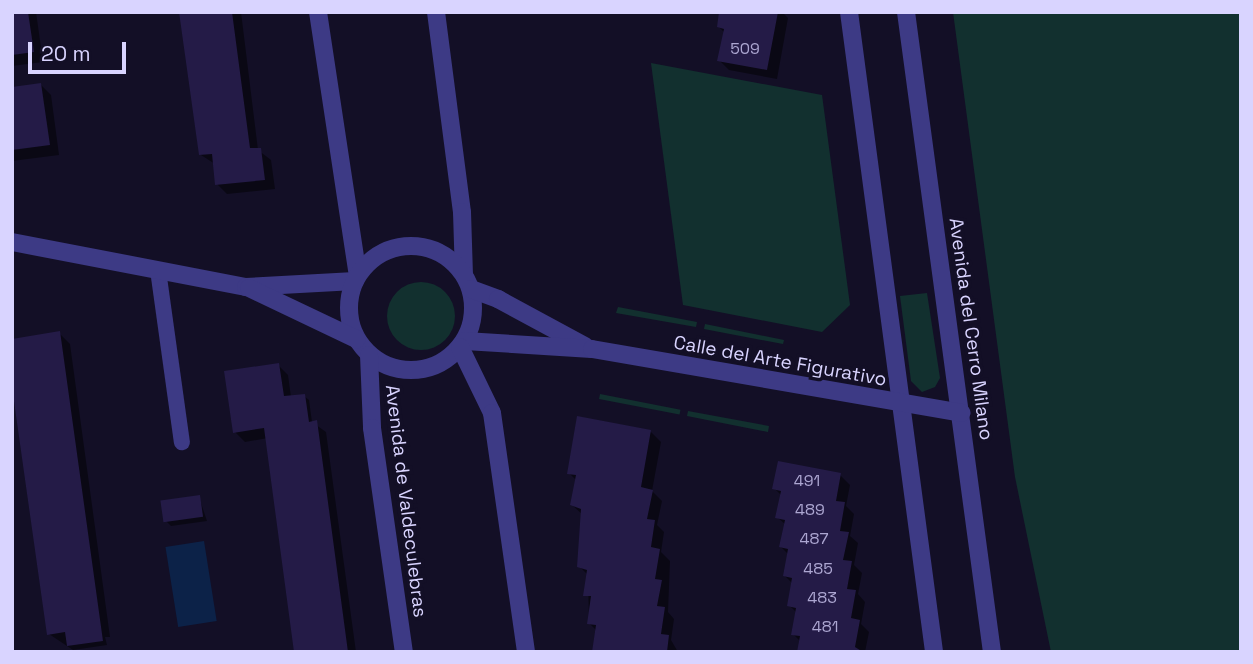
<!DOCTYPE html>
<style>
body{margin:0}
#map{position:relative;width:1253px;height:664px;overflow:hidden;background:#130f26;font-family:"Space Grotesk",sans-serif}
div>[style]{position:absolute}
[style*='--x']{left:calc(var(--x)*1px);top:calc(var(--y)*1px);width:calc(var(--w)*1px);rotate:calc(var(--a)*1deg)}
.green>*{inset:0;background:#12302f;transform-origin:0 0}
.round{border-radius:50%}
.water>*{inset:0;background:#0c2248;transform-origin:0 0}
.shadow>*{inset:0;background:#0007}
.building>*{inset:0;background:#241b47;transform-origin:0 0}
.service>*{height:16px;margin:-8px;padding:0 8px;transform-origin:8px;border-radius:8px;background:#3d3a85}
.minor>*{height:18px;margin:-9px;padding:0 9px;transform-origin:9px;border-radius:9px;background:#3d3a85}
.minor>.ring{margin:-9px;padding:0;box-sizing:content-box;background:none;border:18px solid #3d3a85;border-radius:50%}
span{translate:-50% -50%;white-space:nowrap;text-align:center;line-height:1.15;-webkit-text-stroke:7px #130f26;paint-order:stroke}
.number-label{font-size:16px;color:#aca6d1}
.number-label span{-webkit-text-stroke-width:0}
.street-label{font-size:19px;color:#d9d4ff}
.frame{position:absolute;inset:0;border:14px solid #d9d4ff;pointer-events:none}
.scale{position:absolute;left:28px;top:42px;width:98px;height:32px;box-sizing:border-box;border:4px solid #d9d4ff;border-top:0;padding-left:9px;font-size:21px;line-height:24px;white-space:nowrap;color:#d9d4ff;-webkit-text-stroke:5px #130f26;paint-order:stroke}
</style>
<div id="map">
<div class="green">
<div style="clip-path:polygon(953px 12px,1241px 12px,1241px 652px,1051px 652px,1015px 477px)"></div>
<div style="clip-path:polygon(651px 63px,822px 95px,850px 305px,822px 332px,683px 305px)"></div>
<div class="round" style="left:387px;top:282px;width:68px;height:68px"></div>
<div style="clip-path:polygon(927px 293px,940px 378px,935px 387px,922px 392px,911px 381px,900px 296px)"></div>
<div style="clip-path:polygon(618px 307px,697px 322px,696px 327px,616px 313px)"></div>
<div style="clip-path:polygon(705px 324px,784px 340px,783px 344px,704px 329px)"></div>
<div style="left:600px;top:394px;width:82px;height:5px;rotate:11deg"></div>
<div style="clip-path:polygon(688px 411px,769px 426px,768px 432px,687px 416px)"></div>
</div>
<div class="water">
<div style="left:204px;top:541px;width:81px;height:39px;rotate:81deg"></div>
</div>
<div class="shadow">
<div style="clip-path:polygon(12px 12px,36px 12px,43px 62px,12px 66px)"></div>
<div style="clip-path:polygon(181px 12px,241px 12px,258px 150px,271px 160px,275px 189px,227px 194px,217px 184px,215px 164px,201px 155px)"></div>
<div style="clip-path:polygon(729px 12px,782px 12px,788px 18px,777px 79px,729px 70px,719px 60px,725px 33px,719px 27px)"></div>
<div style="clip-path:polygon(41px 85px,51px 95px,59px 155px,12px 161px,12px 89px)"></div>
<div style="clip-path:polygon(59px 333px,70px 344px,110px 637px,105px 637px,107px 645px,73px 650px,49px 634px)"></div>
<div style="clip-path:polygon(278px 365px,288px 375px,291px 397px,304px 396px,309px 400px,312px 422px,326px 432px,356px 652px,296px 652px,268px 438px,245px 442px,235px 432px)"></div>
<div style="clip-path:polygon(651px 432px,661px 442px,652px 491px,662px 501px,657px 525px,664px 532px,661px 552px,670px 561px,668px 612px,674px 619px,671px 640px,678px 652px,594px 652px,597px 631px,589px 623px,588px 575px,579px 566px,583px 515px,572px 505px,577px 481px,569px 473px)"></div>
<div style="clip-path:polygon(840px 475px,850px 485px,846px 506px,854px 514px,850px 536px,858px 543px,854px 565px,862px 573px,858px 594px,865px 602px,861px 624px,869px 632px,865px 652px,799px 652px,801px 642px,793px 634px,797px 613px,789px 605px,793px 584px,785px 576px,789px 555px,781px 547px,786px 525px,777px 517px,782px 496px,774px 488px)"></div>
<div style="clip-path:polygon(199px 497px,207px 521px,171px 526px,166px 521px)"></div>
</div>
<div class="building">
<div style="clip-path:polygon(12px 12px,28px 12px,34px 52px,12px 55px)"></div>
<div style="clip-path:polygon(179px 12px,232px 12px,250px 148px,261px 148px,265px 180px,215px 185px,212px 154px,199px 155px)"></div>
<div style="clip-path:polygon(719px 12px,778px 12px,767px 70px,717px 61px,724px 29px,717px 27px)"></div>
<div style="clip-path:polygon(41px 83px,50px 145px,12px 150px,12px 87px)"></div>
<div style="clip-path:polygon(60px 331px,103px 641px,67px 646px,65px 632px,47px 635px,12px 387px,12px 339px)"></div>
<div style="clip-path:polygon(279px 363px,284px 396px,305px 394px,309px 422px,317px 420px,348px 652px,294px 652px,264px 428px,233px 433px,224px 371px)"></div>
<div style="clip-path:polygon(577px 416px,651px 430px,641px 487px,653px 490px,647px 519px,655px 520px,651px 547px,660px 549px,655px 579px,662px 580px,657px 606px,665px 607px,661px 634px,669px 635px,667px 652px,592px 652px,596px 625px,587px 624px,591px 596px,583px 596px,587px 570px,577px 567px,581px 509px,570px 505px,576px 475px,567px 474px)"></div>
<div style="clip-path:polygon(778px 461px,841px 473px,836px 501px,845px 502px,840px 531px,849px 532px,843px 560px,852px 561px,847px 589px,856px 590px,851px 618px,860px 620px,855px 647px,863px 652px,797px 652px,800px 636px,791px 635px,796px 608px,787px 606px,792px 578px,783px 576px,788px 549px,779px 547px,785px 520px,775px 518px,781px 491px,772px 489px)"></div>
<div style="left:200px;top:495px;width:22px;height:40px;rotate:82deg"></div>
</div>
<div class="service">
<div style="--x:158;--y:270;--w:174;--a:82.1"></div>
</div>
<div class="minor">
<div style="--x:318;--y:12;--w:266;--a:81.4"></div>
<div style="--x:436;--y:12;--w:202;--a:82.6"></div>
<div style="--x:462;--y:212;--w:62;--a:88.2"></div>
<div style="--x:849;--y:12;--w:646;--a:82.43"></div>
<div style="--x:906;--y:12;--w:646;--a:82.35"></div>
<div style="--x:12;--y:242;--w:238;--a:10.9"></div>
<div style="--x:246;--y:287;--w:109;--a:-3.2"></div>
<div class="ring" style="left:349px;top:246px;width:106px;height:106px"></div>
<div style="--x:249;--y:288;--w:119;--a:25.5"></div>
<div style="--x:471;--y:289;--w:29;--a:20"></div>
<div style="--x:498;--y:299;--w:99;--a:28.4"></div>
<div style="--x:465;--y:341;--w:127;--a:3.6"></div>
<div style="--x:592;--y:349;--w:375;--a:9.8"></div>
<div style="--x:460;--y:347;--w:73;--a:64.1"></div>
<div style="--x:492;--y:413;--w:241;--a:81.9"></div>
<div style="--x:369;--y:355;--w:73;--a:87.6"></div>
<div style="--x:372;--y:428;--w:226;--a:81.9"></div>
</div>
<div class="number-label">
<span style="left:745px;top:49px">509</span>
<span style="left:807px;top:481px">491</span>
<span style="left:810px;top:510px">489</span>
<span style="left:814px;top:539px">487</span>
<span style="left:818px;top:569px">485</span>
<span style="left:822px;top:598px">483</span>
<span style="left:825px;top:627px">481</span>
</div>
<div class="street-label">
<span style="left:971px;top:329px;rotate:82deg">Avenida del Cerro Milano</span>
<span style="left:780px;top:361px;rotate:10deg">Calle del Arte Figurativo</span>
<span style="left:406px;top:501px;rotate:83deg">Avenida de Valdeculebras</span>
</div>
<div class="frame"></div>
<div class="scale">20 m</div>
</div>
